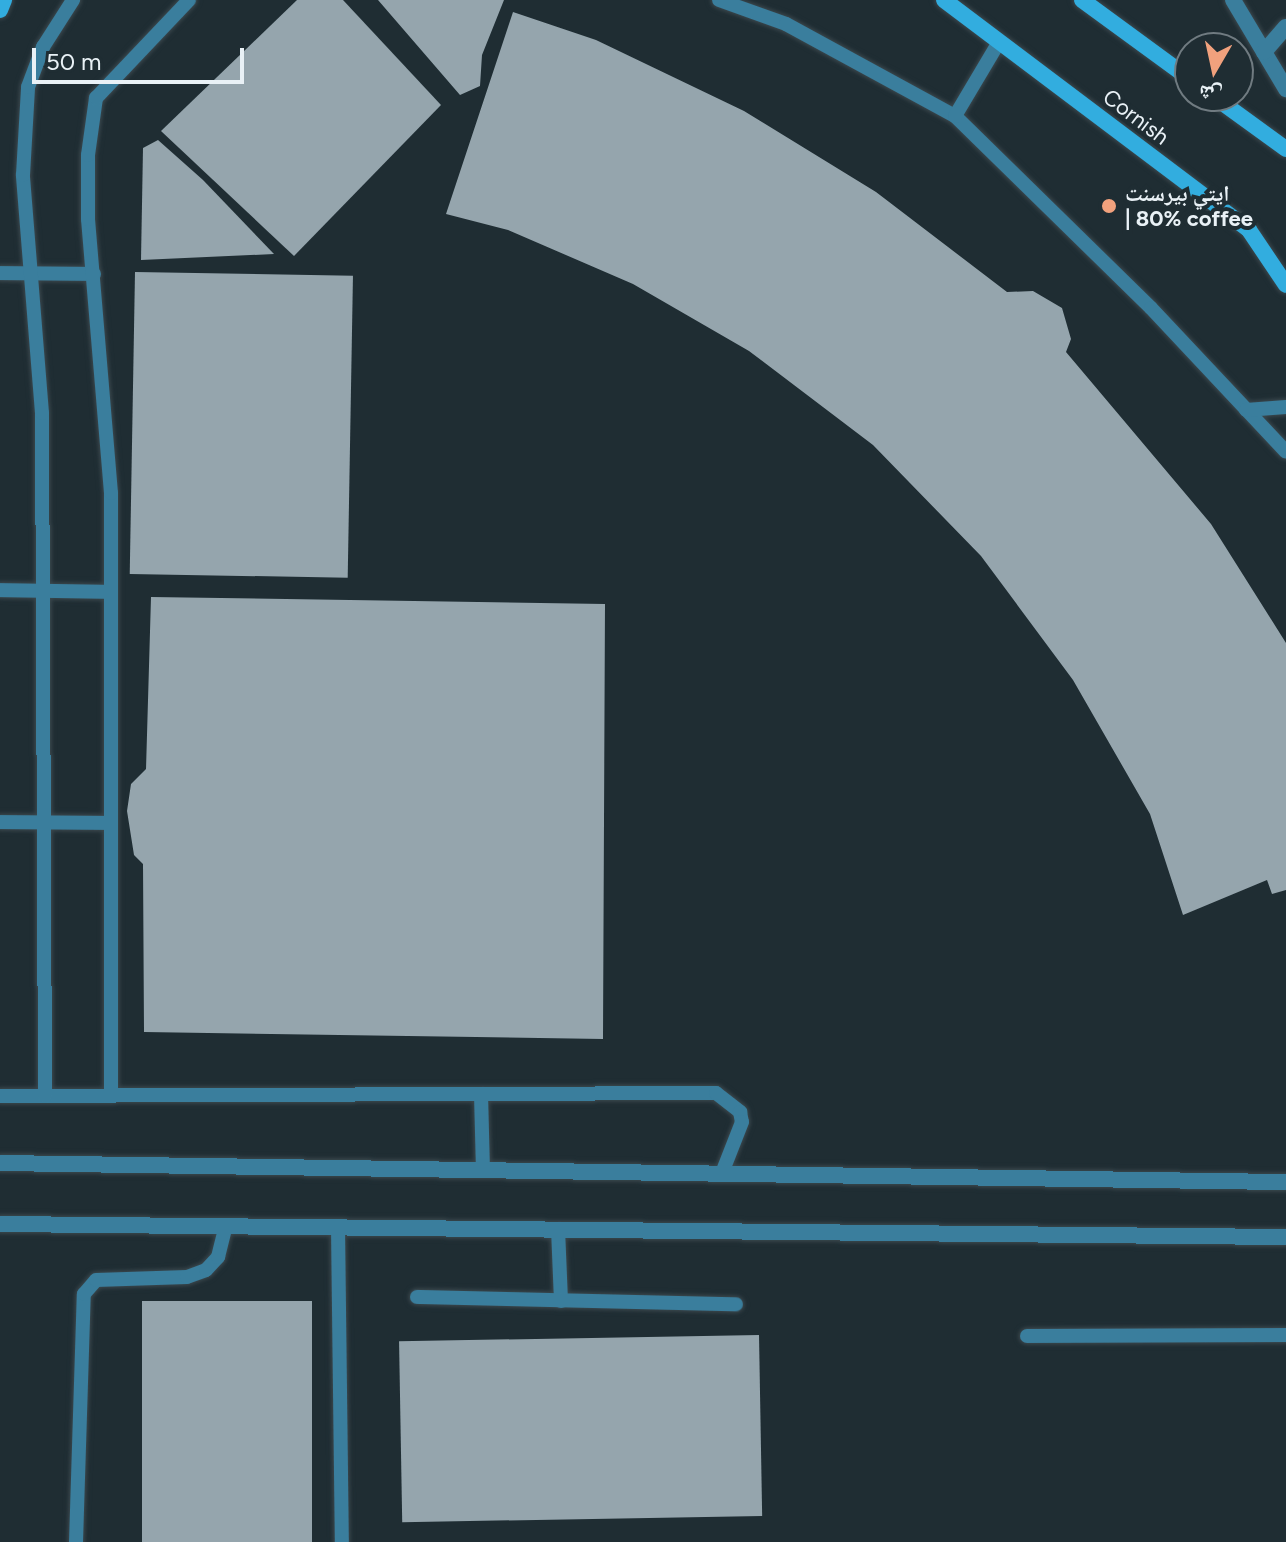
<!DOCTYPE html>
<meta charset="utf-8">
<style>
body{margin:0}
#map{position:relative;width:1286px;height:1542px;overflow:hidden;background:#1f2d33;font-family:Figtree,"Noto Naskh Arabic",sans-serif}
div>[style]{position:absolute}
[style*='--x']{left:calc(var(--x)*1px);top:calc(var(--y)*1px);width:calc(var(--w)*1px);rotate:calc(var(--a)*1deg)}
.building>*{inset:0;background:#95a5ad;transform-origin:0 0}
.roads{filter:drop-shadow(0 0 2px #3b484e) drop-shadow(0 0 2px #3b484e)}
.service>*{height:14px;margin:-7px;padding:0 7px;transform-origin:7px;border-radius:7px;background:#3a7e9d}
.minor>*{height:16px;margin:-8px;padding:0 8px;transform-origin:8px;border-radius:8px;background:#3a7e9d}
.tertiary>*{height:16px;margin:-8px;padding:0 8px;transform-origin:8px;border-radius:8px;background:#3a7e9d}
.secondary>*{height:16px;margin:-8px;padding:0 8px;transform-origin:8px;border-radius:8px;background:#32addf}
.dots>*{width:22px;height:22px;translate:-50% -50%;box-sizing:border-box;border:4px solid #1f2d33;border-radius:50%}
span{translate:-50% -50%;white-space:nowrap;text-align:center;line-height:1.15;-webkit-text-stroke:8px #1f2d33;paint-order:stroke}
.street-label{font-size:22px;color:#e9f1f6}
.poi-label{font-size:22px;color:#e9f1f6;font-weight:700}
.left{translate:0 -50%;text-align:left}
.north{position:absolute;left:1174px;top:32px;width:80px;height:80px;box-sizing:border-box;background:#1f2d33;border:2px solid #707b81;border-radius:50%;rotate:189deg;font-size:22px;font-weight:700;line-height:32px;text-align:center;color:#e9f1f6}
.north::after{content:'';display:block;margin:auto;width:28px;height:36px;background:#f1a17d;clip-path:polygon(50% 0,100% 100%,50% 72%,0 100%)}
.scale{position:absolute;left:32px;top:48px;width:212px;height:36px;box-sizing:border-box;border:4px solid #e9f1f6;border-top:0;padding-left:10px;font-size:24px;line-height:28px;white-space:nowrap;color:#e9f1f6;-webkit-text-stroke:6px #1f2d33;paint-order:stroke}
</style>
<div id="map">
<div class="building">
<div style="clip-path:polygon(297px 0,343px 0,441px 105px,294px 256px,161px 131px)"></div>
<div style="clip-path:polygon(378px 0,504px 0,482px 55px,480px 86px,460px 95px)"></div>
<div style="clip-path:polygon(513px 12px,596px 40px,744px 111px,876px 192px,1007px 292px,1033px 291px,1062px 308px,1071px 339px,1066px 352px,1211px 524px,1286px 643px,1286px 890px,1272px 894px,1267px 880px,1183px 915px,1150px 814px,1073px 680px,981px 556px,873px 445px,749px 351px,633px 284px,508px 230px,446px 214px)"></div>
<div style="clip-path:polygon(158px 140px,203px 180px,274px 254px,141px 260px,143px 148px)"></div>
<div style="left:135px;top:272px;width:218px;height:302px;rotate:1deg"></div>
<div style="clip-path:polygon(151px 597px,605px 604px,603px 1039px,144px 1032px,143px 864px,134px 855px,127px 811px,131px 784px,146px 769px)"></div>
<div style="left:312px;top:1301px;width:241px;height:170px;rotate:90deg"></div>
<div style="left:759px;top:1335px;width:181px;height:360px;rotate:89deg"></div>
</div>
<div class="roads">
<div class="service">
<div style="--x:719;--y:0;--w:71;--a:19.7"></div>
<div style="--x:786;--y:24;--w:192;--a:28.6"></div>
<div style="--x:955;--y:116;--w:274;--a:44.4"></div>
<div style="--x:1151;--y:308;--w:197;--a:46.8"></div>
<div style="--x:955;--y:116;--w:86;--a:-59.3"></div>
<div style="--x:0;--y:273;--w:94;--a:0.6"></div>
<div style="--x:1246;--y:410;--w:40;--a:-4.3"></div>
<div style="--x:0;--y:590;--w:111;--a:1"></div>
<div style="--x:0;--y:822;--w:111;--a:0.5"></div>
<div style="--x:481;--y:1094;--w:76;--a:88.5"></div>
<div style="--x:111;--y:1095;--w:602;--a:-90"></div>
<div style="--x:111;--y:493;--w:275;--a:-94.8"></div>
<div style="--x:88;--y:219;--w:64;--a:-90"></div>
<div style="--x:88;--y:155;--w:58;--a:-82"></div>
<div style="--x:96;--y:98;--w:135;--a:-46.5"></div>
<div style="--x:0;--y:1096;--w:716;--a:-0.24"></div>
<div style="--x:716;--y:1093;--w:31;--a:38"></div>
<div style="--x:740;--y:1112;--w:10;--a:79"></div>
<div style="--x:742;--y:1122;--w:55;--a:111.4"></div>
<div style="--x:45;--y:1096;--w:683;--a:-90.25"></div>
<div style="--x:42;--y:413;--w:239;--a:-94.6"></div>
<div style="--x:23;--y:175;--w:88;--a:-86.7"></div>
<div style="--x:28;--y:87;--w:43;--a:-69.4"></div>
<div style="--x:43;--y:47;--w:56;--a:-57.4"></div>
<div style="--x:338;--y:1227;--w:315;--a:89.3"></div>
<div style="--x:558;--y:1229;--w:72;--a:87.6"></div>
<div style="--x:417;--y:1297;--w:319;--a:1.3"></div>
<div style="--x:1027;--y:1336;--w:259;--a:-0.2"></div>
<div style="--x:76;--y:1542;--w:248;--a:-88.2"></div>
<div style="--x:84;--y:1294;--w:18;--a:-49"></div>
<div style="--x:96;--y:1280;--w:91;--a:-1.9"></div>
<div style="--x:187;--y:1277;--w:20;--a:-20"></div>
<div style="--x:206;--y:1270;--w:18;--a:-47"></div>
<div style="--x:218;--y:1257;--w:32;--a:-76"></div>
</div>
<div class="minor">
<div style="--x:1233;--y:0;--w:104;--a:59.2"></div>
<div style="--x:1264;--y:52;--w:33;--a:-49"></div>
</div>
<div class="tertiary">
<div style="--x:0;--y:1163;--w:1286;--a:0.85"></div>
<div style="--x:0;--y:1224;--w:1286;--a:0.58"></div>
</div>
<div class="secondary">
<div style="--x:944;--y:0;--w:382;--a:37"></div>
<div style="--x:1249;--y:230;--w:66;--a:56.1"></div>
<div style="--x:1082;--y:0;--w:134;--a:36.2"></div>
<div style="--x:0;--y:10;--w:11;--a:-68"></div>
<div style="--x:1213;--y:96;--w:90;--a:36"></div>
</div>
</div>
<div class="dots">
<div style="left:1109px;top:206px;background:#f1a17d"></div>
</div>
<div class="street-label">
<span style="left:1136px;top:117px;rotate:37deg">Cornish</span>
</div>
<div class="poi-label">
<span class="left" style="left:1125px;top:206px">ايتي بيرسنت<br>| 80% coffee</span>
</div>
<div class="north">ش</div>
<div class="scale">50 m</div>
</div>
